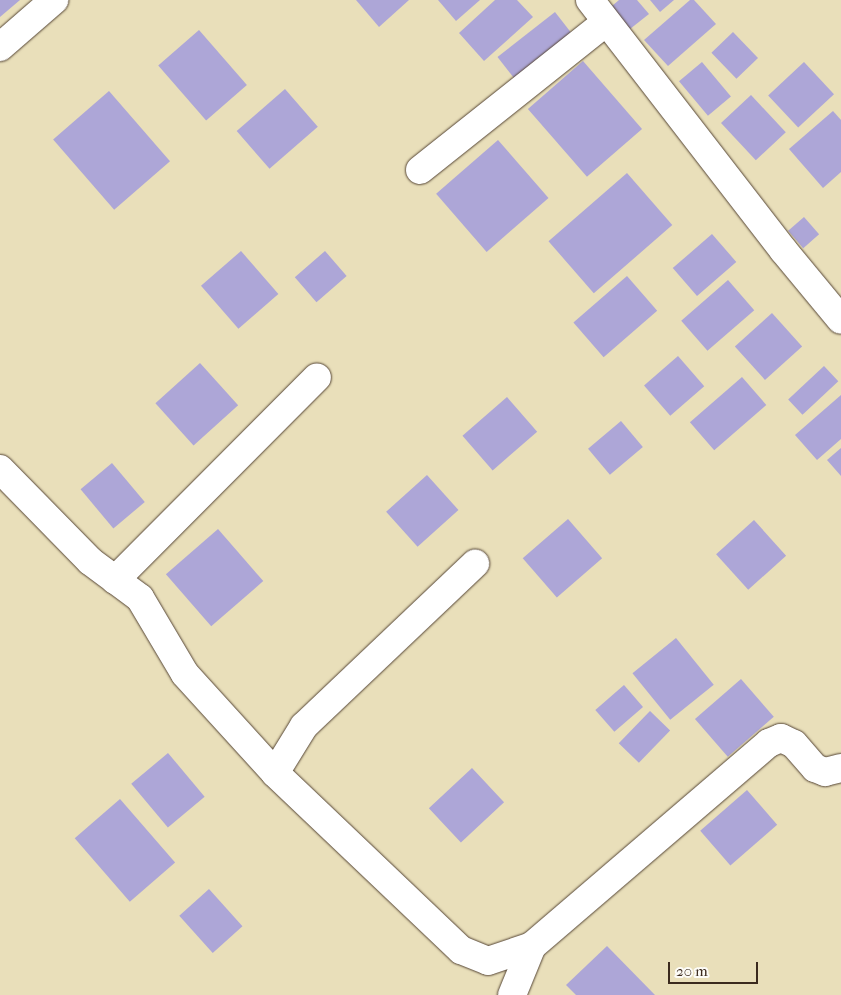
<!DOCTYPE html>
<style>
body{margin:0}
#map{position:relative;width:841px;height:995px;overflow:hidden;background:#e9dfba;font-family:"IM FELL French Canon",serif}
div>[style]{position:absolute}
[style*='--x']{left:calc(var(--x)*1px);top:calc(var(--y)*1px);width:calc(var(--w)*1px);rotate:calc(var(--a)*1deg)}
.building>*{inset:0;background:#ada6d7;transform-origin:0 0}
.roads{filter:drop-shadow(0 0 1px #554535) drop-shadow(0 0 1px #554535)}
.street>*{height:28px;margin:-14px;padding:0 14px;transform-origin:14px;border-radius:14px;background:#fff}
.secondary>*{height:28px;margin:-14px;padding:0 14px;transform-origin:14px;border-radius:14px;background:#fff}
span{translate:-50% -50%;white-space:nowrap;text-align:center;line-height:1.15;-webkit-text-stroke:4px #fdfcf7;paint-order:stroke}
.scale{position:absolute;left:668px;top:962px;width:90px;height:22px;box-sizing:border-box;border:2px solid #3b2a1e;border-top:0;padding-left:6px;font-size:15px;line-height:18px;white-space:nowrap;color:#3b2a1e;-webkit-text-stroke:4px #fdfcf7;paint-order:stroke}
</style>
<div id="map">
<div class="building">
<div style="clip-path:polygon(0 0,20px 0,0 17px)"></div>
<div style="clip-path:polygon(356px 0,409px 0,379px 27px)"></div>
<div style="clip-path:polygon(438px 0,480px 0,456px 21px)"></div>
<div style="clip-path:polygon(495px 0,517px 0,533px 17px,484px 61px,459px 33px)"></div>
<div style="clip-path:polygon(619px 0,637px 0,649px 14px,630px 29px,612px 6px)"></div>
<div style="clip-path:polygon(650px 0,674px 0,660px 12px)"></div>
<div style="clip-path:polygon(690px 0,694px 0,716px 24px,668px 66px,644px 40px)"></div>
<div style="left:555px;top:12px;width:31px;height:73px;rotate:52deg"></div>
<div style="left:199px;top:30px;width:73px;height:54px;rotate:49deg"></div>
<div style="left:733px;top:32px;width:36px;height:30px;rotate:46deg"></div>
<div style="left:583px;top:61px;width:90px;height:73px;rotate:49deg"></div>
<div style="left:702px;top:62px;width:45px;height:30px;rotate:50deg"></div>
<div style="left:804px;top:62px;width:44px;height:49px;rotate:47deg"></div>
<div style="left:285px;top:89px;width:50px;height:64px;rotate:49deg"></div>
<div style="left:109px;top:91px;width:93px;height:74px;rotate:49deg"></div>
<div style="left:751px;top:95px;width:51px;height:41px;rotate:47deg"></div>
<div style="clip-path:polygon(833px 111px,841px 120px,841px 172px,823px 188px,789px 149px)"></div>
<div style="left:498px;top:140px;width:77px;height:82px;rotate:49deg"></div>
<div style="left:627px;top:173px;width:69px;height:104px;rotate:49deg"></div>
<div style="left:804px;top:217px;width:23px;height:21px;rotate:49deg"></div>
<div style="left:712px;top:234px;width:37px;height:52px;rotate:49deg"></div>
<div style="left:241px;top:251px;width:57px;height:53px;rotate:49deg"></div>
<div style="left:325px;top:251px;width:33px;height:40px;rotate:49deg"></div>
<div style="left:627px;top:276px;width:46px;height:71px;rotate:49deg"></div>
<div style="left:728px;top:280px;width:40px;height:62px;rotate:49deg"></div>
<div style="left:772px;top:313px;width:45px;height:50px;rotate:48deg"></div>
<div style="left:678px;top:356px;width:40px;height:45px;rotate:49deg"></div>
<div style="left:200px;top:363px;width:57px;height:60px;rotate:48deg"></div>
<div style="left:824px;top:366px;width:21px;height:49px;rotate:47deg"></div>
<div style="left:742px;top:377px;width:37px;height:69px;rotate:49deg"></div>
<div style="clip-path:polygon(841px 395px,841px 439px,817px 460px,795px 435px)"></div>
<div style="left:507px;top:397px;width:46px;height:59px;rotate:49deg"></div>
<div style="left:621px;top:421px;width:34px;height:43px;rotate:50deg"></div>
<div style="clip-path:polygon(841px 448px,841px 476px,827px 460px)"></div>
<div style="left:112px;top:463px;width:51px;height:41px;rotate:50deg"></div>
<div style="left:427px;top:475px;width:47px;height:55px;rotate:48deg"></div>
<div style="left:568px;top:519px;width:52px;height:60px;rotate:49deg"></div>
<div style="left:754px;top:520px;width:48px;height:51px;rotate:48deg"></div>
<div style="left:218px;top:529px;width:69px;height:69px;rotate:49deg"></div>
<div style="left:676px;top:638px;width:60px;height:56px;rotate:51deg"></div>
<div style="left:741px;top:679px;width:50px;height:61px;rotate:49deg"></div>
<div style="left:624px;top:685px;width:29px;height:38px;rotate:49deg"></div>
<div style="left:650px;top:711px;width:28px;height:45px;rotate:44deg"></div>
<div style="left:168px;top:753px;width:57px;height:48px;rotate:50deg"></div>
<div style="left:472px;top:768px;width:47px;height:59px;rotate:47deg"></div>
<div style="left:747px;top:790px;width:46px;height:62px;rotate:49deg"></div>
<div style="left:120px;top:799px;width:84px;height:60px;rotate:49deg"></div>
<div style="left:209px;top:889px;width:50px;height:40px;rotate:48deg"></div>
<div style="clip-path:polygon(607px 946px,655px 995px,576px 995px,566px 985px)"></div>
</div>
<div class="roads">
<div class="street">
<div style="--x:0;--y:47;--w:72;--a:-41"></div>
<div style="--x:420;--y:170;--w:238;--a:-38.5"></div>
<div style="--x:0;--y:469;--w:129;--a:45.6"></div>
<div style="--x:90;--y:561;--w:62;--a:36.5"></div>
<div style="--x:140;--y:598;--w:88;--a:59.4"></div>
<div style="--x:185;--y:674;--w:134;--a:47.7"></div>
<div style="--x:275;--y:773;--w:257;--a:43.6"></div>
<div style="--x:461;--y:950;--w:29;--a:22"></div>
<div style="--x:488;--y:961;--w:46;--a:-18.8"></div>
<div style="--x:532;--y:946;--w:312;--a:-40.6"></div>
<div style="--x:769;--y:743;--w:13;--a:-23"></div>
<div style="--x:781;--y:738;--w:14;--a:25"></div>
<div style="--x:794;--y:744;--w:32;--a:49"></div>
<div style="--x:815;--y:768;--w:11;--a:22"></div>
<div style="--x:825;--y:772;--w:16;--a:-14"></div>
<div style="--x:115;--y:580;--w:286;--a:-45.1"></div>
<div style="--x:275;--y:773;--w:55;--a:-58.3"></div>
<div style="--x:304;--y:726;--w:236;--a:-43.5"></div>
<div style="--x:512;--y:995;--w:53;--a:-67.8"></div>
</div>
<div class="secondary">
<div style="--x:590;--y:0;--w:317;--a:52.3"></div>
<div style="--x:784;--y:251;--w:89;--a:50.4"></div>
</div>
</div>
<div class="scale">20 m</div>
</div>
